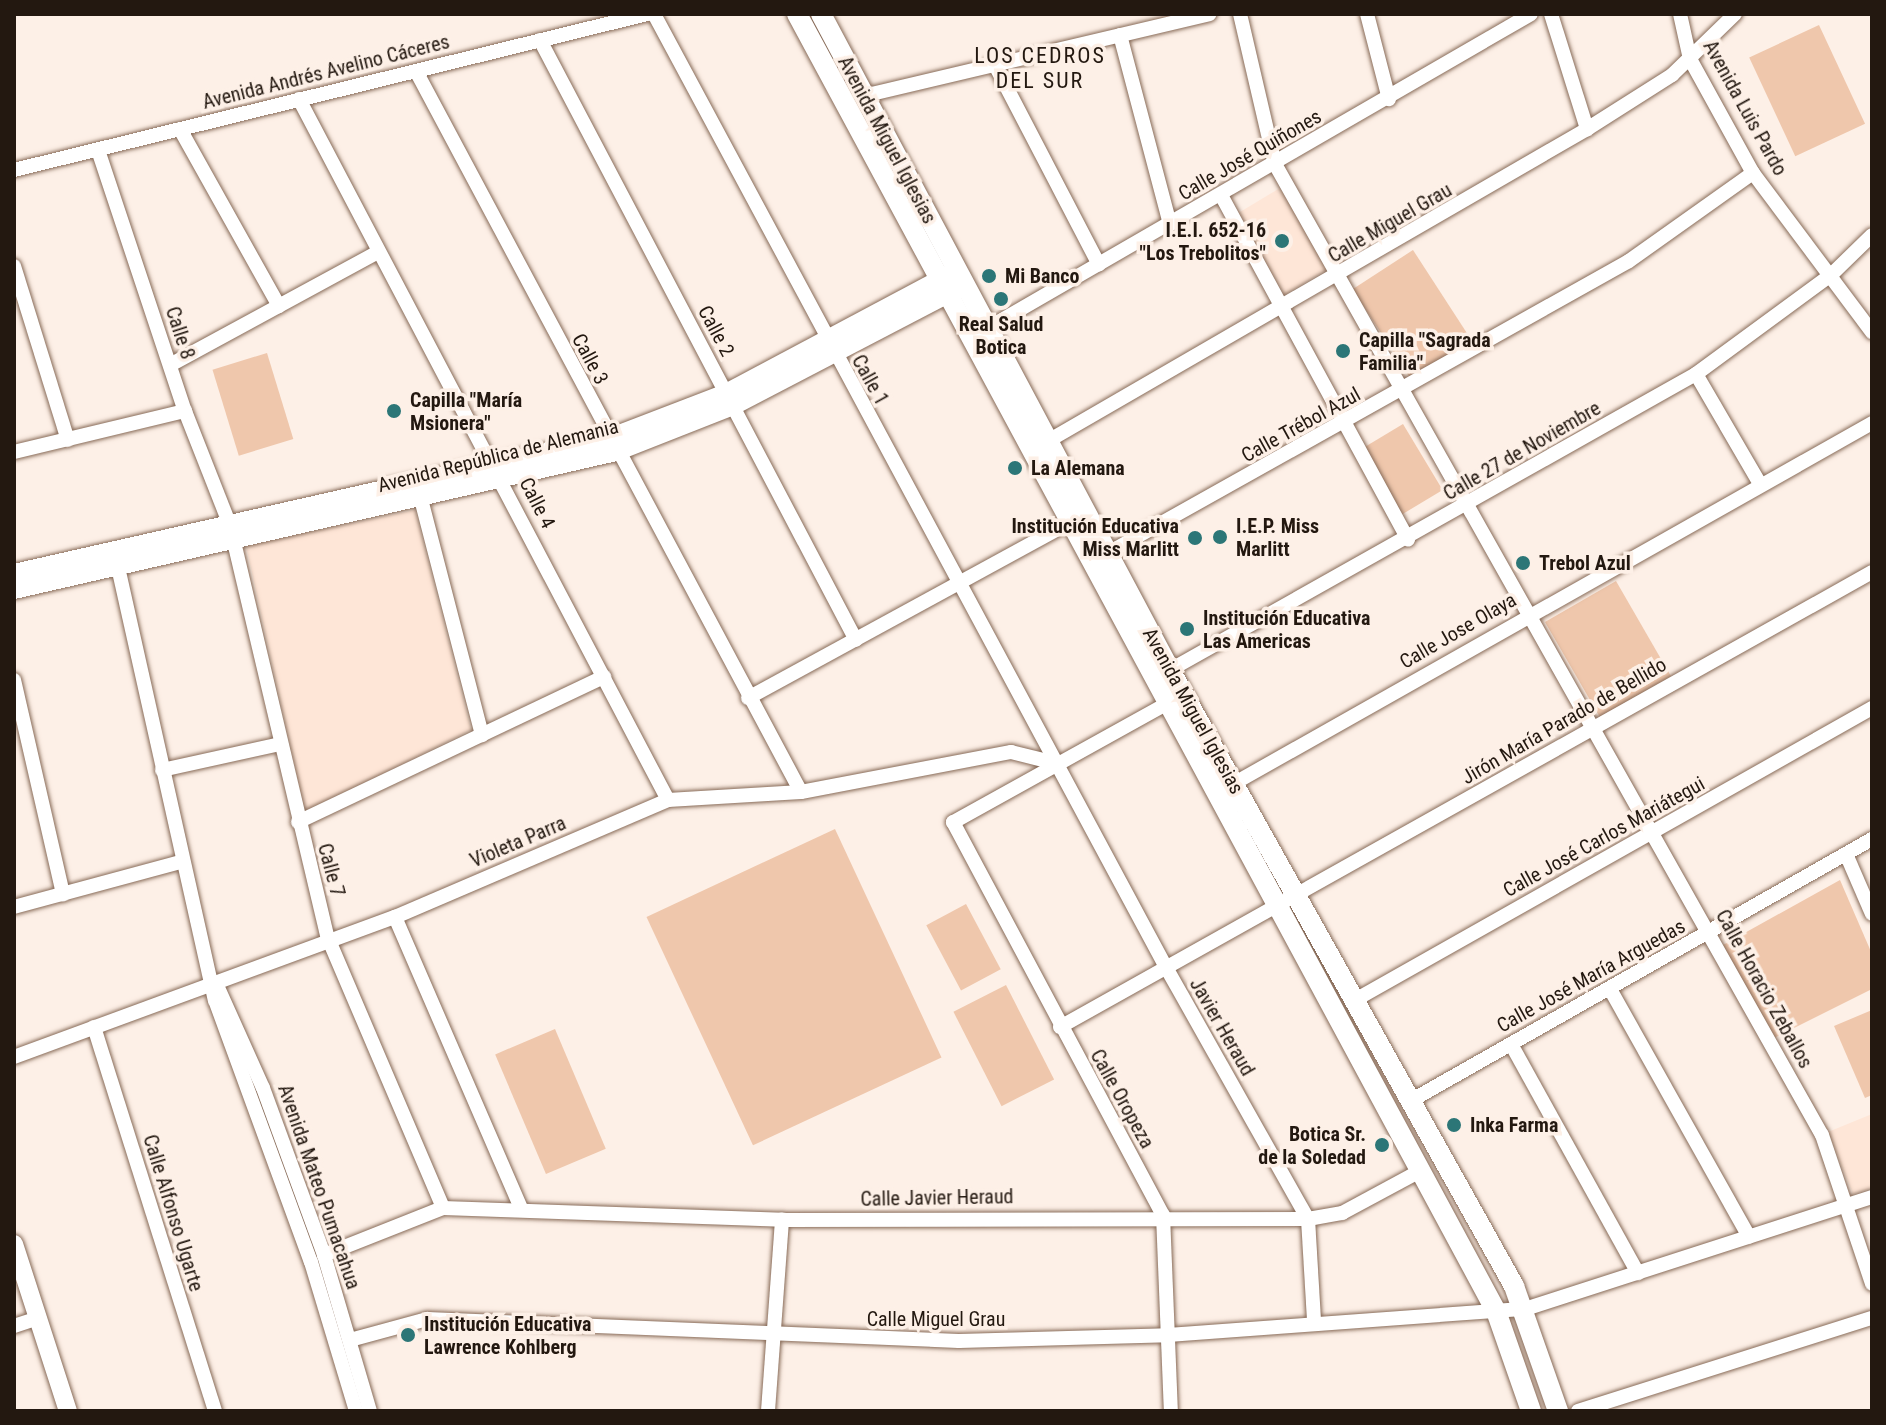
<!DOCTYPE html>
<meta charset="utf-8">
<style>
body{margin:0}
#map{position:relative;width:1886px;height:1425px;overflow:hidden;background:#fdf0e7;font-family:"Roboto Condensed",sans-serif}
div>[style]{position:absolute}
[style*='--x']{left:calc(var(--x)*1px);top:calc(var(--y)*1px);width:calc(var(--w)*1px);rotate:calc(var(--a)*1deg)}
.built>*{inset:0;background:#fee6d7;transform-origin:0 0}
.green>*{inset:0;background:#efc7ac;transform-origin:0 0}
.roads{filter:drop-shadow(0 0 2px #876a57) drop-shadow(0 0 2px #876a57)}
.minor>*{height:14px;margin:-7px;padding:0 7px;transform-origin:7px;border-radius:7px;background:#fff}
.tertiary>*{height:18px;margin:-9px;padding:0 9px;transform-origin:9px;border-radius:9px;background:#fff}
.secondary>*{height:20px;margin:-10px;padding:0 10px;transform-origin:10px;border-radius:10px;background:#fff}
.dots>*{width:22px;height:22px;translate:-50% -50%;box-sizing:border-box;border:4px solid #fdf0e7;border-radius:50%}
span{translate:-50% -50%;white-space:nowrap;text-align:center;line-height:1.15;-webkit-text-stroke:7px #fdf0e7;paint-order:stroke}
.street-label{font-size:20px;color:#231810}
.poi-label{font-size:20px;color:#231810;font-weight:700}
.right{translate:-100% -50%;text-align:right}
.left{translate:0 -50%;text-align:left}
.neighbourhood-label{font-size:22px;color:#231810;letter-spacing:2px}
.frame{position:absolute;inset:0;border:16px solid #231810;pointer-events:none}
</style>
<div id="map">
<div class="built">
<div style="left:1280px;top:188px;width:94px;height:51px;rotate:59deg"></div>
<div style="clip-path:polygon(415px 510px,471px 730px,305px 812px,246px 546px)"></div>
<div style="clip-path:polygon(1872px 1114px,1872px 1188px,1853px 1194px,1828px 1132px)"></div>
</div>
<div class="green">
<div style="left:1819px;top:25px;width:109px;height:77px;rotate:65deg"></div>
<div style="left:1413px;top:250px;width:109px;height:72px;rotate:57deg"></div>
<div style="left:267px;top:353px;width:90px;height:57px;rotate:73deg"></div>
<div style="left:1403px;top:424px;width:77px;height:48px;rotate:59deg"></div>
<div style="left:1616px;top:581px;width:110px;height:82px;rotate:60deg"></div>
<div style="left:835px;top:829px;width:252px;height:208px;rotate:65deg"></div>
<div style="clip-path:polygon(1840px 880px,1872px 954px,1872px 989px,1774px 1038px,1723px 945px)"></div>
<div style="left:966px;top:904px;width:74px;height:45px;rotate:62deg"></div>
<div style="left:1006px;top:985px;width:106px;height:59px;rotate:63deg"></div>
<div style="clip-path:polygon(1872px 1010px,1872px 1095px,1865px 1098px,1834px 1026px)"></div>
<div style="left:555px;top:1029px;width:130px;height:65px;rotate:67deg"></div>
</div>
<div class="roads">
<div class="minor">
<div style="--x:654;--y:14;--w:1084;--a:61.76"></div>
<div style="--x:1167;--y:969;--w:287;--a:60.6"></div>
<div style="--x:1308;--y:1219;--w:102;--a:86.6"></div>
<div style="--x:1240;--y:14;--w:154;--a:76.9"></div>
<div style="--x:1275;--y:164;--w:1114;--a:60.61"></div>
<div style="--x:1822;--y:1135;--w:157;--a:71.4"></div>
<div style="--x:1367;--y:14;--w:88;--a:75.5"></div>
<div style="--x:1551;--y:14;--w:121;--a:72.6"></div>
<div style="--x:1680;--y:14;--w:46;--a:77.5"></div>
<div style="--x:1690;--y:59;--w:130;--a:61.1"></div>
<div style="--x:1753;--y:173;--w:199;--a:53.2"></div>
<div style="--x:1120;--y:35;--w:196;--a:75.2"></div>
<div style="--x:540;--y:40;--w:678;--a:62.23"></div>
<div style="--x:995;--y:65;--w:225;--a:62.5"></div>
<div style="--x:416;--y:71;--w:817;--a:61.9"></div>
<div style="--x:863;--y:96;--w:356;--a:-13.3"></div>
<div style="--x:299;--y:99;--w:792;--a:62.24"></div>
<div style="--x:180;--y:129;--w:203;--a:60.8"></div>
<div style="--x:98;--y:150;--w:275;--a:71.6"></div>
<div style="--x:185;--y:411;--w:123;--a:68.5"></div>
<div style="--x:230;--y:525;--w:424;--a:76.7"></div>
<div style="--x:328;--y:938;--w:293;--a:66.9"></div>
<div style="--x:14;--y:170;--w:652;--a:-13.84"></div>
<div style="--x:1221;--y:195;--w:392;--a:61.5"></div>
<div style="--x:14;--y:266;--w:182;--a:72.8"></div>
<div style="--x:988;--y:328;--w:627;--a:-30.04"></div>
<div style="--x:170;--y:365;--w:237;--a:-28.5"></div>
<div style="--x:1696;--y:374;--w:127;--a:59.8"></div>
<div style="--x:1048;--y:441;--w:623;--a:-30.06"></div>
<div style="--x:1587;--y:129;--w:101;--a:-32.4"></div>
<div style="--x:1672;--y:75;--w:88;--a:-44.1"></div>
<div style="--x:14;--y:452;--w:176;--a:-13.5"></div>
<div style="--x:421;--y:499;--w:244;--a:75.5"></div>
<div style="--x:1108;--y:553;--w:597;--a:-29.27"></div>
<div style="--x:1629;--y:261;--w:152;--a:-35.4"></div>
<div style="--x:118;--y:567;--w:444;--a:77.4"></div>
<div style="--x:215;--y:1000;--w:279;--a:69.9"></div>
<div style="--x:311;--y:1262;--w:156;--a:73.2"></div>
<div style="--x:1170;--y:670;--w:604;--a:-29.37"></div>
<div style="--x:1696;--y:374;--w:167;--a:-36.3"></div>
<div style="--x:1831;--y:275;--w:57;--a:-44.3"></div>
<div style="--x:14;--y:680;--w:220;--a:77.1"></div>
<div style="--x:748;--y:698;--w:366;--a:-28.6"></div>
<div style="--x:1168;--y:703;--w:246;--a:151"></div>
<div style="--x:953;--y:822;--w:446;--a:61.9"></div>
<div style="--x:1163;--y:1215;--w:196;--a:87.7"></div>
<div style="--x:162;--y:770;--w:121;--a:-12.4"></div>
<div style="--x:1233;--y:784;--w:734;--a:-29.46"></div>
<div style="--x:298;--y:822;--w:339;--a:-25.4"></div>
<div style="--x:1846;--y:854;--w:65;--a:66.6"></div>
<div style="--x:14;--y:907;--w:173;--a:-15.1"></div>
<div style="--x:395;--y:917;--w:319;--a:66.6"></div>
<div style="--x:216;--y:983;--w:115;--a:65.9"></div>
<div style="--x:263;--y:1088;--w:178;--a:69.9"></div>
<div style="--x:324;--y:1255;--w:163;--a:73.6"></div>
<div style="--x:1610;--y:989;--w:284;--a:60.7"></div>
<div style="--x:1355;--y:1000;--w:594;--a:-29.46"></div>
<div style="--x:94;--y:1027;--w:403;--a:72.5"></div>
<div style="--x:1060;--y:1027;--w:931;--a:-29.26"></div>
<div style="--x:1511;--y:1044;--w:262;--a:61"></div>
<div style="--x:14;--y:1057;--w:406;--a:-20.2"></div>
<div style="--x:395;--y:917;--w:297;--a:-23.2"></div>
<div style="--x:668;--y:800;--w:133;--a:-3.4"></div>
<div style="--x:801;--y:792;--w:214;--a:-10.8"></div>
<div style="--x:1011;--y:752;--w:45;--a:14"></div>
<div style="--x:1412;--y:1100;--w:529;--a:-29.57"></div>
<div style="--x:324;--y:1255;--w:128;--a:-21.6"></div>
<div style="--x:443;--y:1208;--w:339;--a:2"></div>
<div style="--x:782;--y:1220;--w:526;--a:-0.11"></div>
<div style="--x:1308;--y:1219;--w:35;--a:-10"></div>
<div style="--x:1342;--y:1213;--w:89;--a:-28.3"></div>
<div style="--x:14;--y:1326;--w:26;--a:-18"></div>
<div style="--x:350;--y:1340;--w:80;--a:-15.3"></div>
<div style="--x:427;--y:1319;--w:532;--a:2.37"></div>
<div style="--x:959;--y:1341;--w:209;--a:-1.6"></div>
<div style="--x:1168;--y:1335;--w:358;--a:-4.2"></div>
<div style="--x:1525;--y:1309;--w:365;--a:-17.9"></div>
<div style="--x:768;--y:1411;--w:192;--a:-85.8"></div>
<div style="--x:1578;--y:1411;--w:308;--a:-17.6"></div>
</div>
<div class="tertiary">
<div style="--x:14;--y:573;--w:610;--a:-12.78"></div>
<div style="--x:609;--y:438;--w:125;--a:-21"></div>
<div style="--x:726;--y:393;--w:254;--a:-28"></div>
<div style="--x:14;--y:590;--w:618;--a:-12.91"></div>
<div style="--x:616;--y:452;--w:126;--a:-21.5"></div>
<div style="--x:733;--y:406;--w:254;--a:-27.5"></div>
<div style="--x:14;--y:1244;--w:176;--a:72.1"></div>
</div>
<div class="secondary">
<div style="--x:797;--y:14;--w:1473;--a:61.68"></div>
<div style="--x:1496;--y:1311;--w:106;--a:70.7"></div>
<div style="--x:821;--y:14;--w:743;--a:61.99"></div>
<div style="--x:1170;--y:670;--w:706;--a:60.82"></div>
<div style="--x:1514;--y:1286;--w:133;--a:70.6"></div>
</div>
</div>
<div class="dots">
<div style="left:1282px;top:241px;background:#2c7677"></div>
<div style="left:989px;top:276px;background:#2c7677"></div>
<div style="left:1001px;top:299px;background:#2c7677"></div>
<div style="left:1343px;top:351px;background:#2c7677"></div>
<div style="left:394px;top:411px;background:#2c7677"></div>
<div style="left:1015px;top:468px;background:#2c7677"></div>
<div style="left:1220px;top:537px;background:#2c7677"></div>
<div style="left:1195px;top:538px;background:#2c7677"></div>
<div style="left:1523px;top:563px;background:#2c7677"></div>
<div style="left:1187px;top:629px;background:#2c7677"></div>
<div style="left:1454px;top:1125px;background:#2c7677"></div>
<div style="left:1382px;top:1145px;background:#2c7677"></div>
<div style="left:408px;top:1335px;background:#2c7677"></div>
</div>
<div class="street-label">
<span style="left:326px;top:72px;rotate:-14deg">Avenida Andrés Avelino Cáceres</span>
<span style="left:1745px;top:108px;rotate:61deg">Avenida Luis Pardo</span>
<span style="left:887px;top:140px;rotate:62deg">Avenida Miguel Iglesias</span>
<span style="left:1250px;top:155px;rotate:-30deg">Calle José Quiñones</span>
<span style="left:1390px;top:223px;rotate:-30deg">Calle Miguel Grau</span>
<span style="left:716px;top:331px;rotate:62deg">Calle 2</span>
<span style="left:180px;top:333px;rotate:72deg">Calle 8</span>
<span style="left:590px;top:359px;rotate:62deg">Calle 3</span>
<span style="left:870px;top:380px;rotate:61deg">Calle 1</span>
<span style="left:1301px;top:425px;rotate:-29deg">Calle Trébol Azul</span>
<span style="left:1522px;top:451px;rotate:-30deg">Calle 27 de Noviembre</span>
<span style="left:498px;top:456px;rotate:-14deg">Avenida República de Alemania</span>
<span style="left:537px;top:503px;rotate:63deg">Calle 4</span>
<span style="left:1458px;top:631px;rotate:-30deg">Calle Jose Olaya</span>
<span style="left:1193px;top:711px;rotate:61deg">Avenida Miguel Iglesias</span>
<span style="left:1564px;top:721px;rotate:-30deg">Jirón María Parado de Bellido</span>
<span style="left:1604px;top:837px;rotate:-29deg">Calle José Carlos Mariátegui</span>
<span style="left:518px;top:842px;rotate:-23deg">Violeta Parra</span>
<span style="left:331px;top:870px;rotate:75deg">Calle 7</span>
<span style="left:1591px;top:976px;rotate:-29deg">Calle José María Arguedas</span>
<span style="left:1764px;top:989px;rotate:61deg">Calle Horacio Zeballos</span>
<span style="left:1222px;top:1027px;rotate:60deg">Javier Heraud</span>
<span style="left:1122px;top:1099px;rotate:61deg">Calle Oropeza</span>
<span style="left:319px;top:1187px;rotate:71deg">Avenida Mateo Pumacahua</span>
<span style="left:937px;top:1198px;rotate:-1deg">Calle Javier Heraud</span>
<span style="left:173px;top:1213px;rotate:73deg">Calle Alfonso Ugarte</span>
<span style="left:936px;top:1319px">Calle Miguel Grau</span>
</div>
<div class="poi-label">
<span class="right" style="left:1266px;top:242px">I.E.I. 652-16<br>"Los Trebolitos"</span>
<span class="left" style="left:1005px;top:276px">Mi Banco</span>
<span style="left:1001px;top:336px">Real Salud<br>Botica</span>
<span class="left" style="left:1359px;top:352px">Capilla "Sagrada<br>Familia"</span>
<span class="left" style="left:410px;top:412px">Capilla "María<br>Msionera"</span>
<span class="left" style="left:1031px;top:468px">La Alemana</span>
<span class="right" style="left:1179px;top:538px">Institución Educativa<br>Miss Marlitt</span>
<span class="left" style="left:1236px;top:538px">I.E.P. Miss<br>Marlitt</span>
<span class="left" style="left:1539px;top:563px">Trebol Azul</span>
<span class="left" style="left:1203px;top:630px">Institución Educativa<br>Las Americas</span>
<span class="left" style="left:1470px;top:1125px">Inka Farma</span>
<span class="right" style="left:1366px;top:1146px">Botica Sr.<br>de la Soledad</span>
<span class="left" style="left:424px;top:1336px">Institución Educativa<br>Lawrence Kohlberg</span>
</div>
<div class="neighbourhood-label">
<span style="left:1040px;top:68px">LOS CEDROS<br>DEL SUR</span>
</div>
<div class="frame"></div>
</div>
